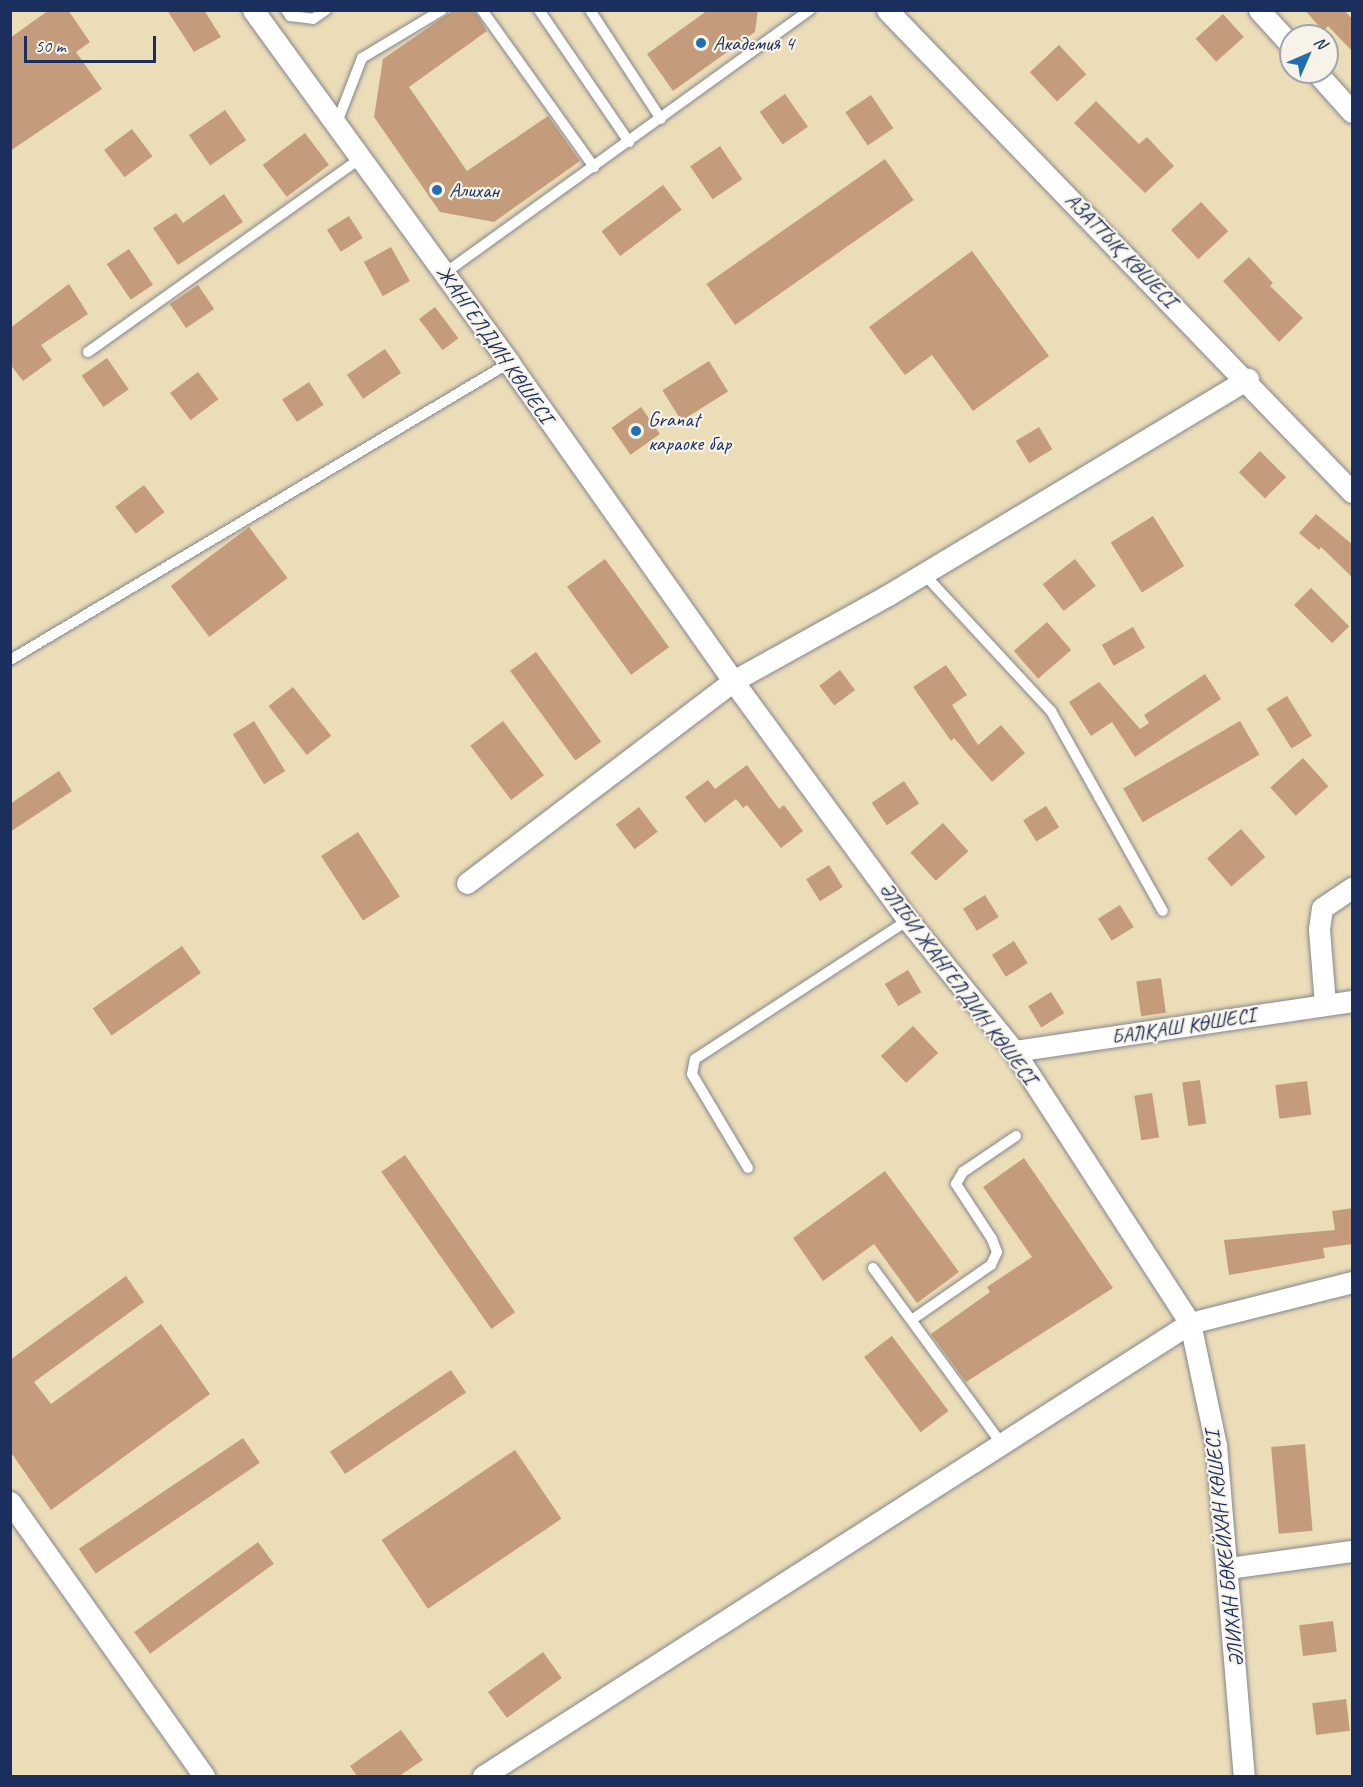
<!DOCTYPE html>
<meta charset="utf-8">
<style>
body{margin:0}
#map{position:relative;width:1363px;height:1787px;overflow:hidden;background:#ecddb9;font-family:Caveat,sans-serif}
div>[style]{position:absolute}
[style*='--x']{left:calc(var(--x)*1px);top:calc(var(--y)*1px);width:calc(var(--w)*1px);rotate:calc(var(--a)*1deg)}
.building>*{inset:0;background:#c49c7b;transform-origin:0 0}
.roads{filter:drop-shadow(0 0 2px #84868c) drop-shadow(0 0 2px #84868c)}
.lane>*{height:10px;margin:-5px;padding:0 5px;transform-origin:5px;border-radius:5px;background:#fff}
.street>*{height:21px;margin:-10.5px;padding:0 10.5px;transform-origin:10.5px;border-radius:10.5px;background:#fff}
.dots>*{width:16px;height:16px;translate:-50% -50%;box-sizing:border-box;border:3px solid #f7f3e8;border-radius:50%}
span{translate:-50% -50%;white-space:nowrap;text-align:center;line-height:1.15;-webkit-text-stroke:4.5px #f7f3e8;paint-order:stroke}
.poi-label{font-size:21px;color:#1b2f5e}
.left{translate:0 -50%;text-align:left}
.street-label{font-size:21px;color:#1b2f5e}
.frame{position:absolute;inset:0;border:12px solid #1b2f5e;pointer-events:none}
.north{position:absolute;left:1279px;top:24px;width:60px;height:60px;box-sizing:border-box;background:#f7f3e8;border:2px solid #9fa5b1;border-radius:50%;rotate:45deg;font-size:16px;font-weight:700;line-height:24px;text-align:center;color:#1b2f5e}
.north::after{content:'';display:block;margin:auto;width:21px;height:27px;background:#1f6fb2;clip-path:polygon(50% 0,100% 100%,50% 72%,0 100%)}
.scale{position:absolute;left:24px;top:36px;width:132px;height:27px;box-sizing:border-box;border:3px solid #1b2f5e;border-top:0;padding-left:8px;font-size:18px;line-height:21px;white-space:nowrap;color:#1b2f5e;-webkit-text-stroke:4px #f7f3e8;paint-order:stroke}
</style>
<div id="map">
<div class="building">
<div style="clip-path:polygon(49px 10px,68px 10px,90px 42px,76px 52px,102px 89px,10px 151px,10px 38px)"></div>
<div style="clip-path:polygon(167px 10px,204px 10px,221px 37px,194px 52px)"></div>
<div style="clip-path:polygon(454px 10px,474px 10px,487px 31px,409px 87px,467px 171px,548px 116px,580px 161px,494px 222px,440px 212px,374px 117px,383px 59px)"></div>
<div style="clip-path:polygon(708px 10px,758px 10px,755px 32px,673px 91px,647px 54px)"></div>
<div style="clip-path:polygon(1305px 10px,1344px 10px,1353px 20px,1353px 52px,1328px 26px,1323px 31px)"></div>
<div style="left:1223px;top:14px;width:31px;height:37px;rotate:48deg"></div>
<div style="left:1059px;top:45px;width:40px;height:40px;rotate:47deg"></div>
<div style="left:785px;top:94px;width:40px;height:31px;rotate:55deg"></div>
<div style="left:871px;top:95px;width:40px;height:31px;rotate:56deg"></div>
<div style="clip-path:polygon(1096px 101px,1139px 144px,1147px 137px,1174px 166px,1145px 193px,1074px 123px)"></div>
<div style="left:225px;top:110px;width:37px;height:44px;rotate:55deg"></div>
<div style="left:132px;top:129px;width:34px;height:35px;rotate:53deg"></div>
<div style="left:305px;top:133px;width:40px;height:53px;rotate:53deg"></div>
<div style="left:720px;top:146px;width:40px;height:36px;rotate:56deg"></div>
<div style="left:885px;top:159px;width:50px;height:218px;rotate:55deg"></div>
<div style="left:663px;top:185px;width:31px;height:77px;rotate:53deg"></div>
<div style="clip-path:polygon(224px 194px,243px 222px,178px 265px,153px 228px,176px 213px,183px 223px)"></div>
<div style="left:1201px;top:202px;width:40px;height:41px;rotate:47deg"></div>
<div style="left:349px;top:216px;width:26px;height:26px;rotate:58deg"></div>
<div style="left:391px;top:247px;width:39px;height:31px;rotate:61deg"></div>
<div style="left:129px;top:249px;width:43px;height:27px;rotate:56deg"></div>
<div style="clip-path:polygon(972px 251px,1049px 356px,973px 411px,932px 355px,905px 375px,869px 327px)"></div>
<div style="clip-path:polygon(1249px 257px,1273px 283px,1270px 286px,1303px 318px,1279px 342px,1223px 281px)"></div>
<div style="clip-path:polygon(69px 284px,88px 314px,41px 345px,52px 360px,23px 381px,10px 364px,10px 328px)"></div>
<div style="left:198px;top:285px;width:29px;height:34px;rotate:56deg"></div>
<div style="left:435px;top:307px;width:39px;height:20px;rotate:53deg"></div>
<div style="left:385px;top:349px;width:29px;height:46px;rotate:56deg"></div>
<div style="left:107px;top:358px;width:38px;height:31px;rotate:55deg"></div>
<div style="left:709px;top:361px;width:36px;height:55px;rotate:58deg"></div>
<div style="left:198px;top:372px;width:34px;height:35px;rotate:53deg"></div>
<div style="left:309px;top:382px;width:27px;height:32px;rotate:57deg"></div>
<div style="left:641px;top:407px;width:33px;height:36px;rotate:55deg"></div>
<div style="left:1039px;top:427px;width:26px;height:27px;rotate:59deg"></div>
<div style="left:1260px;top:451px;width:37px;height:30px;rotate:45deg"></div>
<div style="left:144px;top:485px;width:34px;height:36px;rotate:53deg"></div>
<div style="clip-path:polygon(1316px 514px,1353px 545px,1353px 578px,1321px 547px,1319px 550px,1299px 533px)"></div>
<div style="left:1153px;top:516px;width:59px;height:50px;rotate:58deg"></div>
<div style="left:249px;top:527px;width:64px;height:98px;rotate:53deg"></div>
<div style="left:605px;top:559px;width:109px;height:47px;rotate:54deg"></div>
<div style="left:1075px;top:559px;width:34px;height:41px;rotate:52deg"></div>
<div style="left:1311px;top:588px;width:54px;height:24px;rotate:45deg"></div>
<div style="left:1047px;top:622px;width:37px;height:44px;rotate:49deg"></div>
<div style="left:1133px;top:627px;width:24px;height:36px;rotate:60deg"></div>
<div style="left:536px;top:652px;width:111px;height:32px;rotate:54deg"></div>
<div style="clip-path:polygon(946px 665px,967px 695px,952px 705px,978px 745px,1001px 725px,1025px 753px,992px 782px,954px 738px,951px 741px,913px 687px)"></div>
<div style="left:840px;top:670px;width:25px;height:26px;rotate:53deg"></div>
<div style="clip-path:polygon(1205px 674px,1221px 699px,1135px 757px,1112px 722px,1091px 736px,1069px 702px,1099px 682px,1140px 729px,1149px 723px,1144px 715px)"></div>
<div style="left:293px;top:687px;width:62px;height:31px;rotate:52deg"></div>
<div style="left:1287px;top:696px;width:47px;height:24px;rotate:58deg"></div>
<div style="left:254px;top:721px;width:59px;height:25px;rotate:58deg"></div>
<div style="left:503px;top:721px;width:68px;height:41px;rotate:53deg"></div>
<div style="left:1240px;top:721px;width:39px;height:135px;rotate:60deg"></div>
<div style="left:1303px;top:758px;width:38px;height:44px;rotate:48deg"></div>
<div style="clip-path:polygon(747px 765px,779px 809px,784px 805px,803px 831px,781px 848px,747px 805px,743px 808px,736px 799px,705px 823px,685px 797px,708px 780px,715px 789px)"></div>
<div style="clip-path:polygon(59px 771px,72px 791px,10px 832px,10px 804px)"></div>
<div style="left:904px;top:781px;width:27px;height:39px;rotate:56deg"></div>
<div style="left:1046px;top:806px;width:25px;height:27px;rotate:58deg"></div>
<div style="left:639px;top:807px;width:31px;height:29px;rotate:53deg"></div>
<div style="left:943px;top:823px;width:38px;height:44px;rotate:48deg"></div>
<div style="left:1241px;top:829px;width:37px;height:45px;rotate:49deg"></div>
<div style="left:358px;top:832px;width:77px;height:44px;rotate:57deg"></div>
<div style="left:829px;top:865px;width:26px;height:27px;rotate:58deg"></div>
<div style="left:985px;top:895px;width:26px;height:26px;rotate:58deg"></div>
<div style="left:1120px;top:905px;width:26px;height:26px;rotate:58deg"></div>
<div style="left:1014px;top:941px;width:26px;height:26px;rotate:58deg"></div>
<div style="left:182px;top:946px;width:33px;height:109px;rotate:55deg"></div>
<div style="left:908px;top:970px;width:26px;height:27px;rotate:59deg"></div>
<div style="left:1161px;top:978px;width:35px;height:25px;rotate:82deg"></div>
<div style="left:1051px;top:992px;width:25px;height:27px;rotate:58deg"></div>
<div style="left:913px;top:1026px;width:37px;height:44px;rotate:47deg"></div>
<div style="left:1200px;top:1080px;width:44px;height:18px;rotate:82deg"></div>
<div style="left:1307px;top:1081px;width:34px;height:32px;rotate:83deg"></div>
<div style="left:1152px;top:1093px;width:45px;height:18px;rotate:81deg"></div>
<div style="left:405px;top:1155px;width:192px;height:29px;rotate:55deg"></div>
<div style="clip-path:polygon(1024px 1158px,1113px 1288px,966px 1382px,931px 1334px,990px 1292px,987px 1287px,1032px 1257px,983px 1187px)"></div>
<div style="clip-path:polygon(885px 1171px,959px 1272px,917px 1303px,874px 1244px,823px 1281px,793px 1238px)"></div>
<div style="clip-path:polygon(1353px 1208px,1353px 1244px,1323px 1248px,1325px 1258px,1229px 1275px,1224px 1240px,1335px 1230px,1332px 1211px)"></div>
<div style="clip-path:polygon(126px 1276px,144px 1302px,34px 1382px,51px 1404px,161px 1324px,210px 1394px,51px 1510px,10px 1451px,10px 1360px)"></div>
<div style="left:892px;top:1336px;width:94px;height:35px;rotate:53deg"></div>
<div style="left:451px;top:1370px;width:27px;height:146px;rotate:56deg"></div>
<div style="left:243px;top:1438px;width:30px;height:198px;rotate:56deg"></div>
<div style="left:1305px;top:1444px;width:87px;height:34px;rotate:85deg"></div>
<div style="left:515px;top:1450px;width:83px;height:161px;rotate:56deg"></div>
<div style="left:258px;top:1542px;width:27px;height:153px;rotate:54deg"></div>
<div style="left:1333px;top:1621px;width:31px;height:34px;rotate:83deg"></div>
<div style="left:543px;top:1652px;width:32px;height:68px;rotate:54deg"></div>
<div style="left:1346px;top:1699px;width:32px;height:34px;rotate:83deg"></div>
<div style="clip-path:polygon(401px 1730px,423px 1760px,399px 1776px,357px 1776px,350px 1766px)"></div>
</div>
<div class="roads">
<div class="lane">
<div style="--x:286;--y:10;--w:7;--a:56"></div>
<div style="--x:290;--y:16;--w:23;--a:7"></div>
<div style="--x:313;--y:19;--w:16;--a:-35"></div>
<div style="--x:482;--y:10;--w:193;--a:54.5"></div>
<div style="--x:539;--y:10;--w:160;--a:55.7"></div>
<div style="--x:590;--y:10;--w:130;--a:56.9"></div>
<div style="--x:336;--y:125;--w:72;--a:-68.8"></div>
<div style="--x:362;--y:58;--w:93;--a:-31"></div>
<div style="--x:445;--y:273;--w:450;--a:-35.8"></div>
<div style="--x:88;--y:352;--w:335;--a:-35.4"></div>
<div style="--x:924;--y:574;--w:187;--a:47.2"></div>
<div style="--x:1051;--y:711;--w:229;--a:60.8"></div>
<div style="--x:10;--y:660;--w:581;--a:-30.76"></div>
<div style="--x:748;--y:1168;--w:109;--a:-120.8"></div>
<div style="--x:692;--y:1074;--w:15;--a:-79"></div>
<div style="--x:695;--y:1059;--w:254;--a:-33.1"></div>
<div style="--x:873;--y:1268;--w:217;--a:53.8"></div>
<div style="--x:913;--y:1319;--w:95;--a:-34.7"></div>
<div style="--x:991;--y:1265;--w:14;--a:-65"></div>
<div style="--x:997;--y:1252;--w:14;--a:-111"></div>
<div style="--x:992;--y:1239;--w:66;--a:-123.2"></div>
<div style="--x:956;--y:1184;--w:14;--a:-60"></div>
<div style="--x:963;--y:1172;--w:64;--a:-34.2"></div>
</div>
<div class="street">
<div style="--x:253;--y:10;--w:436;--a:54"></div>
<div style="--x:509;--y:363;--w:389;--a:54.8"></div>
<div style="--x:733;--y:681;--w:296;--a:53.8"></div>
<div style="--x:908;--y:920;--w:169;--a:51"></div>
<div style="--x:1014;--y:1051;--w:324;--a:57.1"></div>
<div style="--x:1190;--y:1323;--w:125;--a:78"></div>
<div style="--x:1216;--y:1445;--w:332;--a:85.2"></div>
<div style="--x:887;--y:10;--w:670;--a:46.03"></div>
<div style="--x:1259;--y:10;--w:47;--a:47.6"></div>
<div style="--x:1316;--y:72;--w:54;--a:48"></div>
<div style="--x:467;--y:883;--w:334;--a:-37.2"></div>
<div style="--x:733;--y:681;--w:177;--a:-29"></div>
<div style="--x:888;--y:595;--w:420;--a:-31"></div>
<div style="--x:1325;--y:1004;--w:75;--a:-94.6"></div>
<div style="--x:1319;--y:929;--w:21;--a:-82"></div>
<div style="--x:1322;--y:908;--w:36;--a:-34"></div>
<div style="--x:1014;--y:1051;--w:342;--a:-8.4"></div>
<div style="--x:10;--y:1502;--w:336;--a:54.7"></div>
<div style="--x:1229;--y:1568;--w:124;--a:-7.9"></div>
<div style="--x:483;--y:1776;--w:840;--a:-32.65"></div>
<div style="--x:1190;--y:1323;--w:167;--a:-14.2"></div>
</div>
</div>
<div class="dots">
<div style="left:701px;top:43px;background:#1f6fb2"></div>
<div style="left:437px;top:190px;background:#1f6fb2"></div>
<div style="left:636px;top:431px;background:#1f6fb2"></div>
</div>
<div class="poi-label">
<span class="left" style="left:713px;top:43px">Академия 4</span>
<span class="left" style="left:449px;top:190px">Алихан</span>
<span class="left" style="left:648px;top:431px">Granat<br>караоке бар</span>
</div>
<div class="street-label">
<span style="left:1121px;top:250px;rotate:46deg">АЗАТТЫҚ КӨШЕСІ</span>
<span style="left:495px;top:344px;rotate:55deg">ЖАНГЕЛДИН КӨШЕСІ</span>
<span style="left:958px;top:983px;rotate:53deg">ӘЛІБИ ЖАНГЕЛДИН КӨШЕСІ</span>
<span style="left:1183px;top:1026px;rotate:-9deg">БАЛҚАШ КӨШЕСІ</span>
<span style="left:1224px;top:1549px;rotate:-96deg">ӘЛИХАН БӨКЕЙХАН КӨШЕСІ</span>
</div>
<div class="frame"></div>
<div class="north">N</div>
<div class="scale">50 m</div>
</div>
